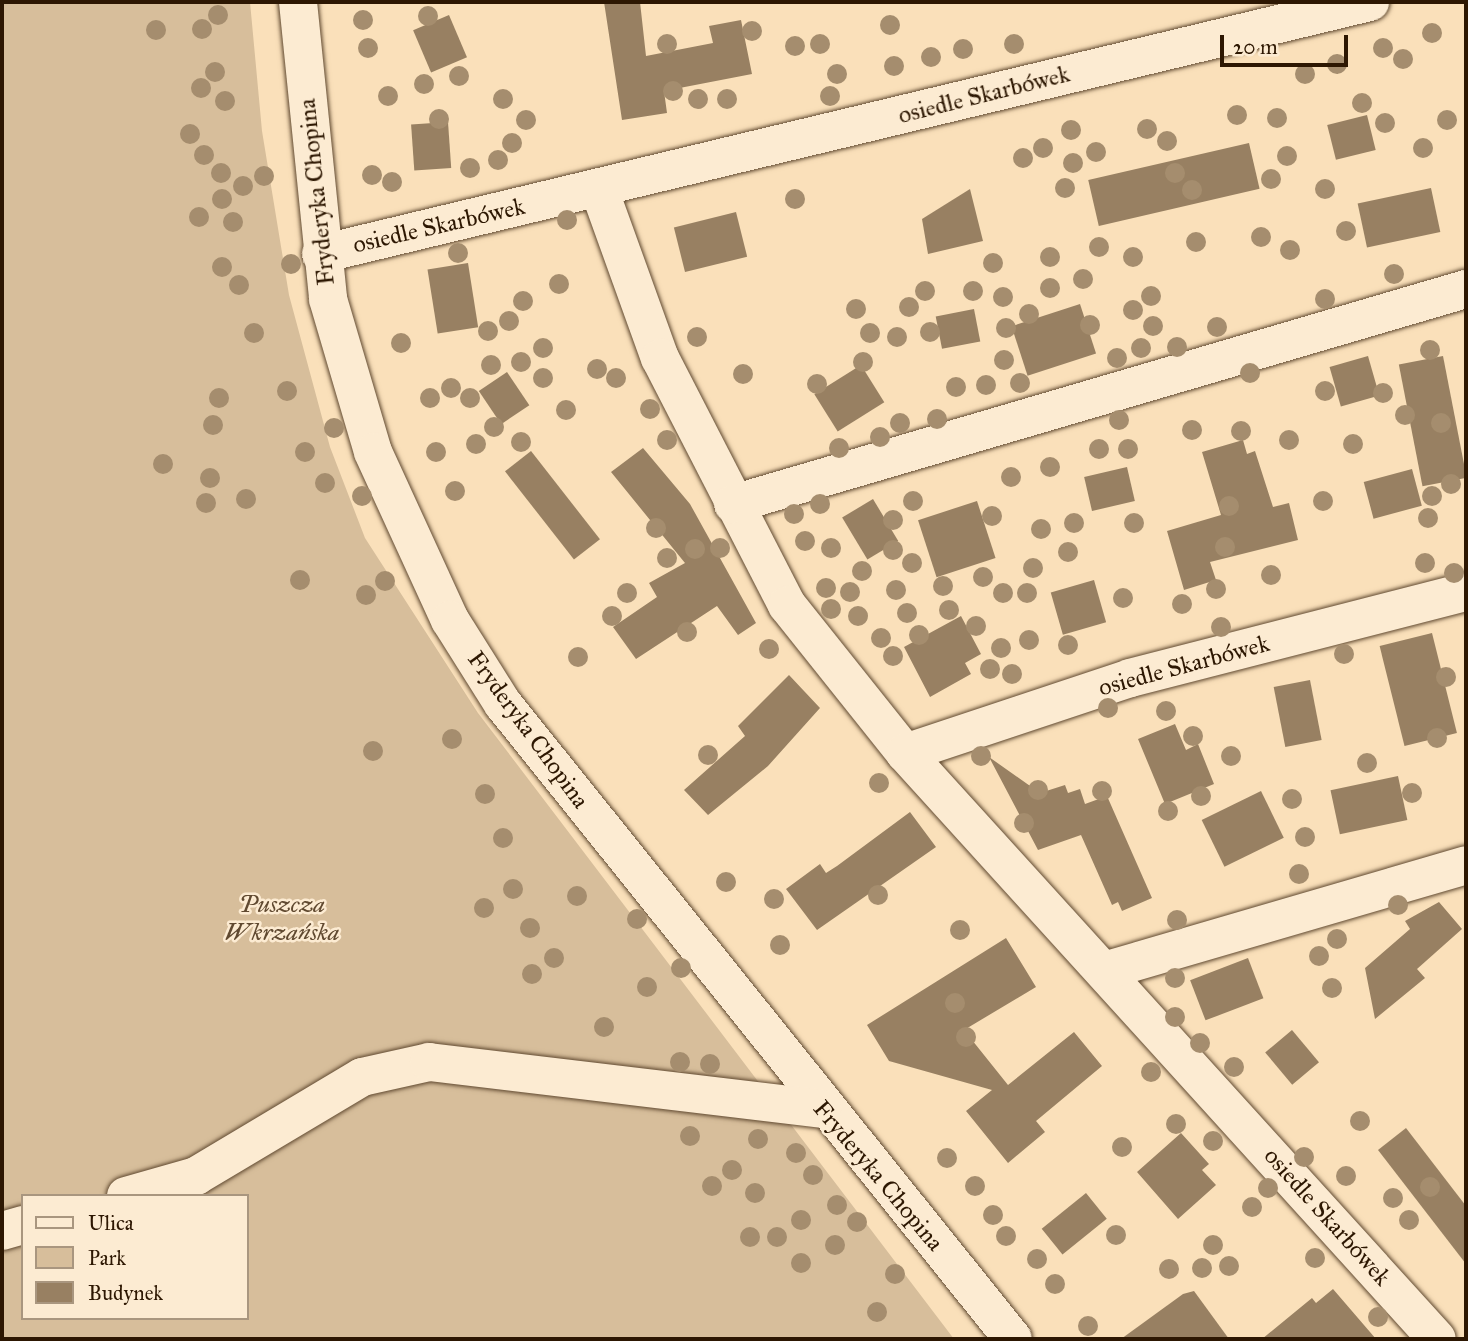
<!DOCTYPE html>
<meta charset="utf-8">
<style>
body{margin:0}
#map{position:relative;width:1468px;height:1341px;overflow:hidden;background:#fae0ba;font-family:"IM FELL Great Primer",serif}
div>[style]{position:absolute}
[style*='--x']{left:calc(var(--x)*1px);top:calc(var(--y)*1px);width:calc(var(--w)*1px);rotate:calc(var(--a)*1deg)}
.green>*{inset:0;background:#d7be9b}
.building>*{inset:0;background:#988062;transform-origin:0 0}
.roads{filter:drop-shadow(0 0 2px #604930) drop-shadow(0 0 2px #604930)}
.minor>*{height:38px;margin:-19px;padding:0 19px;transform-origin:19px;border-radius:19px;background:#fcebd2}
.trees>*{width:20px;height:20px;margin:-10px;border-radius:50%;background:#a58d6e}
span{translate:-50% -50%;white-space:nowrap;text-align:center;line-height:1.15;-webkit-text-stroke:5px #fcebd2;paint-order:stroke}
.street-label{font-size:24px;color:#2d1702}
.park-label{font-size:24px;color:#604930;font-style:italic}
.frame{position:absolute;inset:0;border:4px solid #2d1702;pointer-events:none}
.legend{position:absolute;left:21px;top:1194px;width:228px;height:126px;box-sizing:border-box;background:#fcebd2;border:2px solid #a9967f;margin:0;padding:9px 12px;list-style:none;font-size:21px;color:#2d1702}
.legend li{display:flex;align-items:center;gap:14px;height:35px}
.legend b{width:35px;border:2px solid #a9967f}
.scale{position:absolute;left:1220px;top:35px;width:128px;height:32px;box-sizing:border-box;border:4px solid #2d1702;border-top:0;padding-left:9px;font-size:21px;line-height:24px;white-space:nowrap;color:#2d1702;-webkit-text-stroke:5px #fcebd2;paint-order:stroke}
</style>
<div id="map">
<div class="green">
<div style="clip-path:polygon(evenodd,2px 2px,250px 2px,262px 131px,289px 295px,330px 447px,365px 538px,478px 713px,954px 1339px,2px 1339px,2px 2px,23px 1196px,247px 1196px,247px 1318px,23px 1318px,23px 1196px)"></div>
</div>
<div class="building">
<div style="clip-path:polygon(604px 2px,640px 2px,646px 56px,713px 43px,709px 26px,741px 20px,752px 74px,664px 91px,667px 113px,622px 120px)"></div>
<div style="left:449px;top:15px;width:46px;height:39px;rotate:67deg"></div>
<div style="left:1367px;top:115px;width:36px;height:41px;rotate:76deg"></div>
<div style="left:448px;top:122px;width:46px;height:37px;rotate:86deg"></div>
<div style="left:1249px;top:143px;width:47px;height:165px;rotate:77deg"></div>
<div style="left:1431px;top:188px;width:45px;height:75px;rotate:78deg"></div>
<div style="clip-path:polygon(970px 189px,983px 241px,928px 254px,922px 219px)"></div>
<div style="left:736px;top:212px;width:46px;height:64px;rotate:76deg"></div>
<div style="left:468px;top:263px;width:65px;height:41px;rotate:81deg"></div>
<div style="left:1080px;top:304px;width:52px;height:72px;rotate:72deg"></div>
<div style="left:974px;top:309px;width:33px;height:39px;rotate:79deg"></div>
<div style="left:1368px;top:356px;width:41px;height:40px;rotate:74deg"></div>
<div style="left:1443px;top:356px;width:124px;height:45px;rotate:79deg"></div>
<div style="left:861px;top:365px;width:44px;height:55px;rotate:58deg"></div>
<div style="left:507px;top:372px;width:40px;height:34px;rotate:56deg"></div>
<div style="clip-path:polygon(1243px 440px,1247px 454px,1255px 451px,1273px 507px,1289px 503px,1298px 540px,1210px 562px,1216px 580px,1184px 590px,1167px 531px,1221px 515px,1202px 452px)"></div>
<div style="clip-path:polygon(643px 448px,690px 504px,756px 623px,738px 635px,717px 606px,636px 659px,613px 627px,657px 597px,649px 583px,685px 563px,611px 472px)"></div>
<div style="left:531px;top:451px;width:112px;height:33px;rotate:52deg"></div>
<div style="left:1127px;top:467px;width:35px;height:44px;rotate:77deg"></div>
<div style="left:1412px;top:469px;width:38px;height:50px;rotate:75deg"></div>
<div style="left:873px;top:499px;width:49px;height:36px;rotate:59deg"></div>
<div style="left:977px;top:501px;width:60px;height:62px;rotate:72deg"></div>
<div style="left:1094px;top:580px;width:44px;height:45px;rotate:74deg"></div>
<div style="clip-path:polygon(961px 616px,981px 654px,965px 663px,971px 674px,930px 697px,904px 647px)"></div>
<div style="left:1432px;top:633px;width:103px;height:54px;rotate:76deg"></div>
<div style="clip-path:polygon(789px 675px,820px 708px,768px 766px,708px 815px,684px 790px,745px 736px,738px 726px)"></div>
<div style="left:1310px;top:680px;width:61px;height:37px;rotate:79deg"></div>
<div style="clip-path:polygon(1175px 724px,1186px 750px,1198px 744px,1214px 784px,1165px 804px,1138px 739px)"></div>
<div style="clip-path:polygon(989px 757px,1040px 793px,1065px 785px,1068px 793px,1080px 789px,1085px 804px,1107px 796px,1152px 898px,1122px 911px,1118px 902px,1112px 905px,1081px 835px,1038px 850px)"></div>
<div style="left:1398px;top:776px;width:45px;height:69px;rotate:78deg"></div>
<div style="left:1261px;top:791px;width:52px;height:66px;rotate:64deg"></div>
<div style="clip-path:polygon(910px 812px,936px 847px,817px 930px,786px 889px,820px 864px,826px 873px,837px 866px)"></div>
<div style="clip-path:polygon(1439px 902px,1462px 929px,1417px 969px,1425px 978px,1375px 1019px,1365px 968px,1410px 929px,1405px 921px)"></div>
<div style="clip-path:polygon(1006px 938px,1036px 987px,964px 1030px,1008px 1085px,1074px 1032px,1102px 1066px,1036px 1121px,1045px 1132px,1008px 1163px,966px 1111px,992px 1090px,889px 1061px,867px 1025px)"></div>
<div style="left:1248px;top:958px;width:43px;height:62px;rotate:69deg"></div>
<div style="left:1292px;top:1030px;width:42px;height:35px;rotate:50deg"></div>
<div style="clip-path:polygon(1406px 1128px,1466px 1206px,1466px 1264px,1378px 1150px)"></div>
<div style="clip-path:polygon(1181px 1133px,1209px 1164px,1202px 1170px,1216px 1185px,1178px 1219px,1137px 1172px)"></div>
<div style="left:1086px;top:1193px;width:33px;height:57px;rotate:51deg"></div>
<div style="clip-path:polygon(1333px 1289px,1376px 1339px,1262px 1339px,1312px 1298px,1316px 1303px)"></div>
<div style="clip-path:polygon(1194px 1291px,1229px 1339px,1121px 1339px,1183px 1294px)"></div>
</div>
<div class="roads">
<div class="minor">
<div style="--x:298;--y:2;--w:299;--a:84.2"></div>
<div style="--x:328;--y:299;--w:159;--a:73.6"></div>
<div style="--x:373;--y:452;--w:185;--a:65.4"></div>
<div style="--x:450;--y:620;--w:99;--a:57.8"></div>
<div style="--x:503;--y:704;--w:814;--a:51.23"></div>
<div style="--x:599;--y:189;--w:180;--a:70.2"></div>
<div style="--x:660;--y:358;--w:278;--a:62.8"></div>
<div style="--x:787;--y:605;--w:189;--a:51.4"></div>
<div style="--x:905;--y:753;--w:791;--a:47.77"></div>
<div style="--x:321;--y:254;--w:1079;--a:-13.51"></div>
<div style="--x:733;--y:504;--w:764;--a:-16.35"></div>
<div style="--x:905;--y:753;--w:237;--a:-18.4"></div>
<div style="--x:1130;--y:678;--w:347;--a:-14.4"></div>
<div style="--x:1104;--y:971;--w:377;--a:-16.3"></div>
<div style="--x:126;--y:1196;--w:73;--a:-15.9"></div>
<div style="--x:196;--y:1176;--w:193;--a:-30.8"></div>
<div style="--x:362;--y:1077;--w:69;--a:-12.6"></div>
<div style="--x:429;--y:1062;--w:396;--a:6.8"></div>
<div style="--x:2;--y:1231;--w:22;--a:-16"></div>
</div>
</div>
<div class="trees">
<div style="left:218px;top:15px"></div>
<div style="left:428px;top:16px"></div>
<div style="left:363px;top:20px"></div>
<div style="left:890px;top:25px"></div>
<div style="left:202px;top:29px"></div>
<div style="left:156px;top:30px"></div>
<div style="left:752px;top:31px"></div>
<div style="left:1432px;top:33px"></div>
<div style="left:667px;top:44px"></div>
<div style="left:820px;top:44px"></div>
<div style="left:1014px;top:44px"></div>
<div style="left:795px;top:46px"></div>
<div style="left:368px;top:48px"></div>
<div style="left:1383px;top:48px"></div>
<div style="left:963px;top:49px"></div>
<div style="left:931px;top:57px"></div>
<div style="left:1403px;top:59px"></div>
<div style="left:1337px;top:64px"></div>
<div style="left:894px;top:66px"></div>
<div style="left:215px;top:72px"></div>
<div style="left:837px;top:74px"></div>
<div style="left:1305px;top:74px"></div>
<div style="left:459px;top:76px"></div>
<div style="left:424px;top:84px"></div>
<div style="left:201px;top:88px"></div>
<div style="left:673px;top:91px"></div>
<div style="left:388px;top:96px"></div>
<div style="left:830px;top:96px"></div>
<div style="left:503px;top:99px"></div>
<div style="left:698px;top:99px"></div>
<div style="left:727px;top:99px"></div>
<div style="left:225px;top:101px"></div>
<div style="left:1362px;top:103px"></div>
<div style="left:1237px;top:115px"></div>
<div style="left:1277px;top:118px"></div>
<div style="left:439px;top:119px"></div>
<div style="left:526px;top:120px"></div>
<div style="left:1447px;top:120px"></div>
<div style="left:1385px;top:123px"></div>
<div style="left:1147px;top:129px"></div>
<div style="left:1071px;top:130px"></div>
<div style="left:190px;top:134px"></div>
<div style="left:1167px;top:141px"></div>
<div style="left:512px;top:143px"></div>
<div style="left:1043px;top:148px"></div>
<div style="left:1423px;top:148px"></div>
<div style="left:1096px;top:152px"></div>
<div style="left:204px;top:155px"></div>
<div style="left:1287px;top:156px"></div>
<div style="left:1023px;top:158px"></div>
<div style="left:498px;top:160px"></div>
<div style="left:1073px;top:163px"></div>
<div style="left:470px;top:168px"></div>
<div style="left:221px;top:173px"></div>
<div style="left:1175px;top:173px"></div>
<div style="left:372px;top:175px"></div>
<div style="left:264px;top:176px"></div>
<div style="left:1271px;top:179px"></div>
<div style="left:392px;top:182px"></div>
<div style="left:243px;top:186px"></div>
<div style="left:1065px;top:188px"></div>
<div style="left:1325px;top:189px"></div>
<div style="left:1192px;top:190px"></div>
<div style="left:222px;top:199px"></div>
<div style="left:795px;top:199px"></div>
<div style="left:199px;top:217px"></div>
<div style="left:567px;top:220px"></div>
<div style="left:233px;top:222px"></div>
<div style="left:1346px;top:231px"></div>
<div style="left:1261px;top:237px"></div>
<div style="left:1196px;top:242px"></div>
<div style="left:1099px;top:247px"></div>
<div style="left:1290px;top:250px"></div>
<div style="left:458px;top:253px"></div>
<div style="left:1050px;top:257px"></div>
<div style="left:1133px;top:257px"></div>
<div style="left:993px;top:263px"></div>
<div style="left:291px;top:264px"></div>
<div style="left:222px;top:267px"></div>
<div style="left:1394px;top:274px"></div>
<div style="left:1083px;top:279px"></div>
<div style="left:559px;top:284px"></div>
<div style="left:239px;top:285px"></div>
<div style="left:1050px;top:288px"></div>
<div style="left:925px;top:291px"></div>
<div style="left:973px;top:291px"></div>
<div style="left:1151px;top:296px"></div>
<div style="left:1003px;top:297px"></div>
<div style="left:1325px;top:299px"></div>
<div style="left:523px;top:301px"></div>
<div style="left:909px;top:307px"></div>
<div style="left:856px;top:309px"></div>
<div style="left:1133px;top:310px"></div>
<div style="left:1029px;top:314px"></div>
<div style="left:509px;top:321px"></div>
<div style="left:1090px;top:325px"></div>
<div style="left:1153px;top:326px"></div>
<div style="left:1217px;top:327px"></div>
<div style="left:1006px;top:328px"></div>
<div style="left:488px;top:331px"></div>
<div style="left:930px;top:332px"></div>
<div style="left:254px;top:333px"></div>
<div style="left:870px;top:333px"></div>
<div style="left:697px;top:337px"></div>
<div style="left:897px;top:337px"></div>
<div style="left:401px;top:343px"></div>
<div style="left:1177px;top:347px"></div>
<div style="left:543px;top:348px"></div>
<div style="left:1141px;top:348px"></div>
<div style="left:1430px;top:350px"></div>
<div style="left:1117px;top:358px"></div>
<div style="left:1004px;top:360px"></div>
<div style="left:521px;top:362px"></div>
<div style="left:863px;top:362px"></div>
<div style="left:491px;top:365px"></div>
<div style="left:597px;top:369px"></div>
<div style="left:1250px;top:373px"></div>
<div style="left:743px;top:374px"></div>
<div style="left:543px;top:378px"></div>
<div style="left:616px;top:378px"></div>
<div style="left:1020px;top:383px"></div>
<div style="left:817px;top:384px"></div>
<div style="left:986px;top:385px"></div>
<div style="left:956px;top:387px"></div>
<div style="left:451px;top:388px"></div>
<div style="left:287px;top:391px"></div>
<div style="left:1325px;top:391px"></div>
<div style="left:1383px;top:393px"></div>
<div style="left:219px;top:398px"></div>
<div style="left:430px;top:398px"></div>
<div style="left:470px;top:398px"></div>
<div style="left:650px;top:409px"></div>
<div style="left:566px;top:410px"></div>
<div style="left:1405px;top:415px"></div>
<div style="left:937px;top:419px"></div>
<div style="left:1119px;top:420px"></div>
<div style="left:900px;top:423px"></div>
<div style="left:1441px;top:423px"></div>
<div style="left:213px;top:425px"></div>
<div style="left:494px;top:427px"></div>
<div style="left:334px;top:428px"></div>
<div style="left:1192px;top:430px"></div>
<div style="left:1241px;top:431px"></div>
<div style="left:880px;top:437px"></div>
<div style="left:667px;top:440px"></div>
<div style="left:1289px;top:440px"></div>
<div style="left:521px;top:442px"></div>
<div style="left:476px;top:444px"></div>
<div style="left:1353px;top:444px"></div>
<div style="left:839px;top:448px"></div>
<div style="left:1099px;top:449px"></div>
<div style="left:1128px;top:449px"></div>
<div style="left:305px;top:452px"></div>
<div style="left:436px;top:452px"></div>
<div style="left:163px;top:464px"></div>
<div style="left:1050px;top:467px"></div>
<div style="left:1011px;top:477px"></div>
<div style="left:210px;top:478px"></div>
<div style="left:325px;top:483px"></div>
<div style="left:1451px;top:484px"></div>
<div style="left:455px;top:491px"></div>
<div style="left:362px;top:496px"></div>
<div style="left:1432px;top:496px"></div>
<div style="left:246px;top:499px"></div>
<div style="left:913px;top:501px"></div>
<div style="left:1323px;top:501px"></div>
<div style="left:206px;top:503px"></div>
<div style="left:820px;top:504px"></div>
<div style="left:1229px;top:506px"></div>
<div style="left:794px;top:514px"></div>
<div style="left:992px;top:516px"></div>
<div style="left:1428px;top:518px"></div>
<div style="left:893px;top:520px"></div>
<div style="left:1074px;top:523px"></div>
<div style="left:1134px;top:523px"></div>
<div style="left:656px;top:528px"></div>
<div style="left:1041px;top:529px"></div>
<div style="left:805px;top:541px"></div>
<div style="left:1225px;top:547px"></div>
<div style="left:720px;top:548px"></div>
<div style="left:831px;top:548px"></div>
<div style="left:695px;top:549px"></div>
<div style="left:893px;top:550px"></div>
<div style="left:1068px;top:552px"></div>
<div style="left:667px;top:558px"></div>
<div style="left:912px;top:563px"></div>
<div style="left:1425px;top:563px"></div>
<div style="left:1033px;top:568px"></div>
<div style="left:862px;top:571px"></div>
<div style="left:1454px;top:573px"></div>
<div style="left:1271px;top:575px"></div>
<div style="left:983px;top:577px"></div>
<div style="left:300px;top:580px"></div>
<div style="left:385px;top:581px"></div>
<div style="left:943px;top:586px"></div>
<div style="left:826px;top:588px"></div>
<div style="left:1216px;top:589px"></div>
<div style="left:896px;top:590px"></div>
<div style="left:850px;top:592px"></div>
<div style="left:627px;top:593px"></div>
<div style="left:1003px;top:593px"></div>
<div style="left:1027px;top:593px"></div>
<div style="left:366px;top:595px"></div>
<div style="left:1123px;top:598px"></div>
<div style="left:1182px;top:604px"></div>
<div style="left:831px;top:609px"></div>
<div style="left:949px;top:610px"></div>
<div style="left:907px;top:613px"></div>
<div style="left:612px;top:616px"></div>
<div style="left:858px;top:616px"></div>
<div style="left:976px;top:626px"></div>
<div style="left:1221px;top:627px"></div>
<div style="left:687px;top:632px"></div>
<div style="left:919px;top:635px"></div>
<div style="left:881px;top:638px"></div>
<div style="left:1029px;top:640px"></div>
<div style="left:1068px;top:645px"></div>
<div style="left:1001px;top:648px"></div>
<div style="left:769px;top:649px"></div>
<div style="left:1344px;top:654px"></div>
<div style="left:893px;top:656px"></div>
<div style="left:578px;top:657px"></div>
<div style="left:990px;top:669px"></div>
<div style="left:1012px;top:674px"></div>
<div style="left:1446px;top:677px"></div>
<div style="left:1108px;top:708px"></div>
<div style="left:1166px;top:711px"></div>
<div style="left:1193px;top:736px"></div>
<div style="left:1437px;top:738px"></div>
<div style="left:452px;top:739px"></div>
<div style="left:373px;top:751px"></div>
<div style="left:708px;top:755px"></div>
<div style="left:981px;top:756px"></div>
<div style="left:1231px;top:756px"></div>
<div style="left:1367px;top:763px"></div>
<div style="left:879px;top:783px"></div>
<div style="left:1038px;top:790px"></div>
<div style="left:1102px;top:791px"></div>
<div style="left:1412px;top:793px"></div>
<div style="left:485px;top:794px"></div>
<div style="left:1201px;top:796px"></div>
<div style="left:1292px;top:799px"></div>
<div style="left:1168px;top:811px"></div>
<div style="left:1024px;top:823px"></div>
<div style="left:1305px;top:837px"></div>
<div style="left:503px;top:838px"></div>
<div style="left:1299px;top:874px"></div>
<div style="left:726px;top:882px"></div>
<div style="left:513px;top:889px"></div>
<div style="left:878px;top:895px"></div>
<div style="left:577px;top:896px"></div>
<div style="left:774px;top:899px"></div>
<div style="left:1398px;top:905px"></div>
<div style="left:484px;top:908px"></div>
<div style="left:637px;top:919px"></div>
<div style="left:1177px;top:920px"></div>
<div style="left:530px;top:928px"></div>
<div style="left:960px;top:930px"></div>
<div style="left:1337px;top:939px"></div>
<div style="left:780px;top:945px"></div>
<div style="left:1319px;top:956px"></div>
<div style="left:554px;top:958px"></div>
<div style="left:681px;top:968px"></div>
<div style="left:532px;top:974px"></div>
<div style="left:1175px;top:978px"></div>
<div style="left:647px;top:987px"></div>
<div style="left:1332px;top:988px"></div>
<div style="left:955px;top:1003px"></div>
<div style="left:1175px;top:1017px"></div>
<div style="left:604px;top:1027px"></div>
<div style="left:966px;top:1037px"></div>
<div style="left:1200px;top:1043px"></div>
<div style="left:680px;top:1062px"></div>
<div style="left:710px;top:1064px"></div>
<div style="left:1234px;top:1067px"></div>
<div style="left:1151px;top:1072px"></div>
<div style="left:1360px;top:1121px"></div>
<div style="left:1176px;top:1124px"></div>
<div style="left:690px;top:1136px"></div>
<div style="left:758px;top:1139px"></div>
<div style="left:1213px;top:1141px"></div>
<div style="left:1122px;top:1147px"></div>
<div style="left:796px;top:1153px"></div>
<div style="left:1304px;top:1157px"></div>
<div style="left:947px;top:1158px"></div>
<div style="left:732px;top:1170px"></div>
<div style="left:813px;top:1175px"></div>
<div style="left:1346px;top:1176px"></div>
<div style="left:712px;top:1186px"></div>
<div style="left:975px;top:1186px"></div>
<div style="left:1430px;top:1187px"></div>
<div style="left:1268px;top:1188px"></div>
<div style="left:755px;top:1193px"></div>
<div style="left:1393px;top:1198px"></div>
<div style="left:837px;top:1205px"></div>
<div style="left:1252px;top:1207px"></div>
<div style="left:993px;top:1215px"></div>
<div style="left:801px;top:1220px"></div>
<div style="left:1409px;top:1220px"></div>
<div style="left:857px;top:1222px"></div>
<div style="left:1116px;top:1235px"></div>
<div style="left:1006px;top:1236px"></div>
<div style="left:750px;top:1237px"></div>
<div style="left:777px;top:1237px"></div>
<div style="left:835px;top:1245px"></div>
<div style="left:1213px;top:1245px"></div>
<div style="left:1315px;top:1258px"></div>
<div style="left:1037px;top:1259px"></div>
<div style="left:801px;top:1263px"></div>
<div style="left:1229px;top:1266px"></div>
<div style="left:1202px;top:1268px"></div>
<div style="left:1169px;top:1269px"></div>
<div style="left:895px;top:1274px"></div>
<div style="left:1055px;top:1284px"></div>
<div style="left:877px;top:1312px"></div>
<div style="left:1378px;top:1317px"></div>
<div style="left:1088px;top:1326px"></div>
</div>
<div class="street-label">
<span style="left:984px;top:95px;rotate:-14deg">osiedle Skarbówek</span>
<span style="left:317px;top:192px;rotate:-96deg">Fryderyka Chopina</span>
<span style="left:439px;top:226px;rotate:-13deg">osiedle Skarbówek</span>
<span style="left:1184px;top:666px;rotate:-15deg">osiedle Skarbówek</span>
<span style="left:528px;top:730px;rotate:54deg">Fryderyka Chopina</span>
<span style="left:878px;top:1176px;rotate:50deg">Fryderyka Chopina</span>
<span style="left:1327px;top:1217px;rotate:48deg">osiedle Skarbówek</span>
</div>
<div class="park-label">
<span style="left:282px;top:919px">Puszcza<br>Wkrzańska</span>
</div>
<div class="frame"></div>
<ul class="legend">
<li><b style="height:9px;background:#fcebd2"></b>Ulica</li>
<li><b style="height:19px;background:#d7be9b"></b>Park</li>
<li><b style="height:19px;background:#988062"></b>Budynek</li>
</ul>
<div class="scale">20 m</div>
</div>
